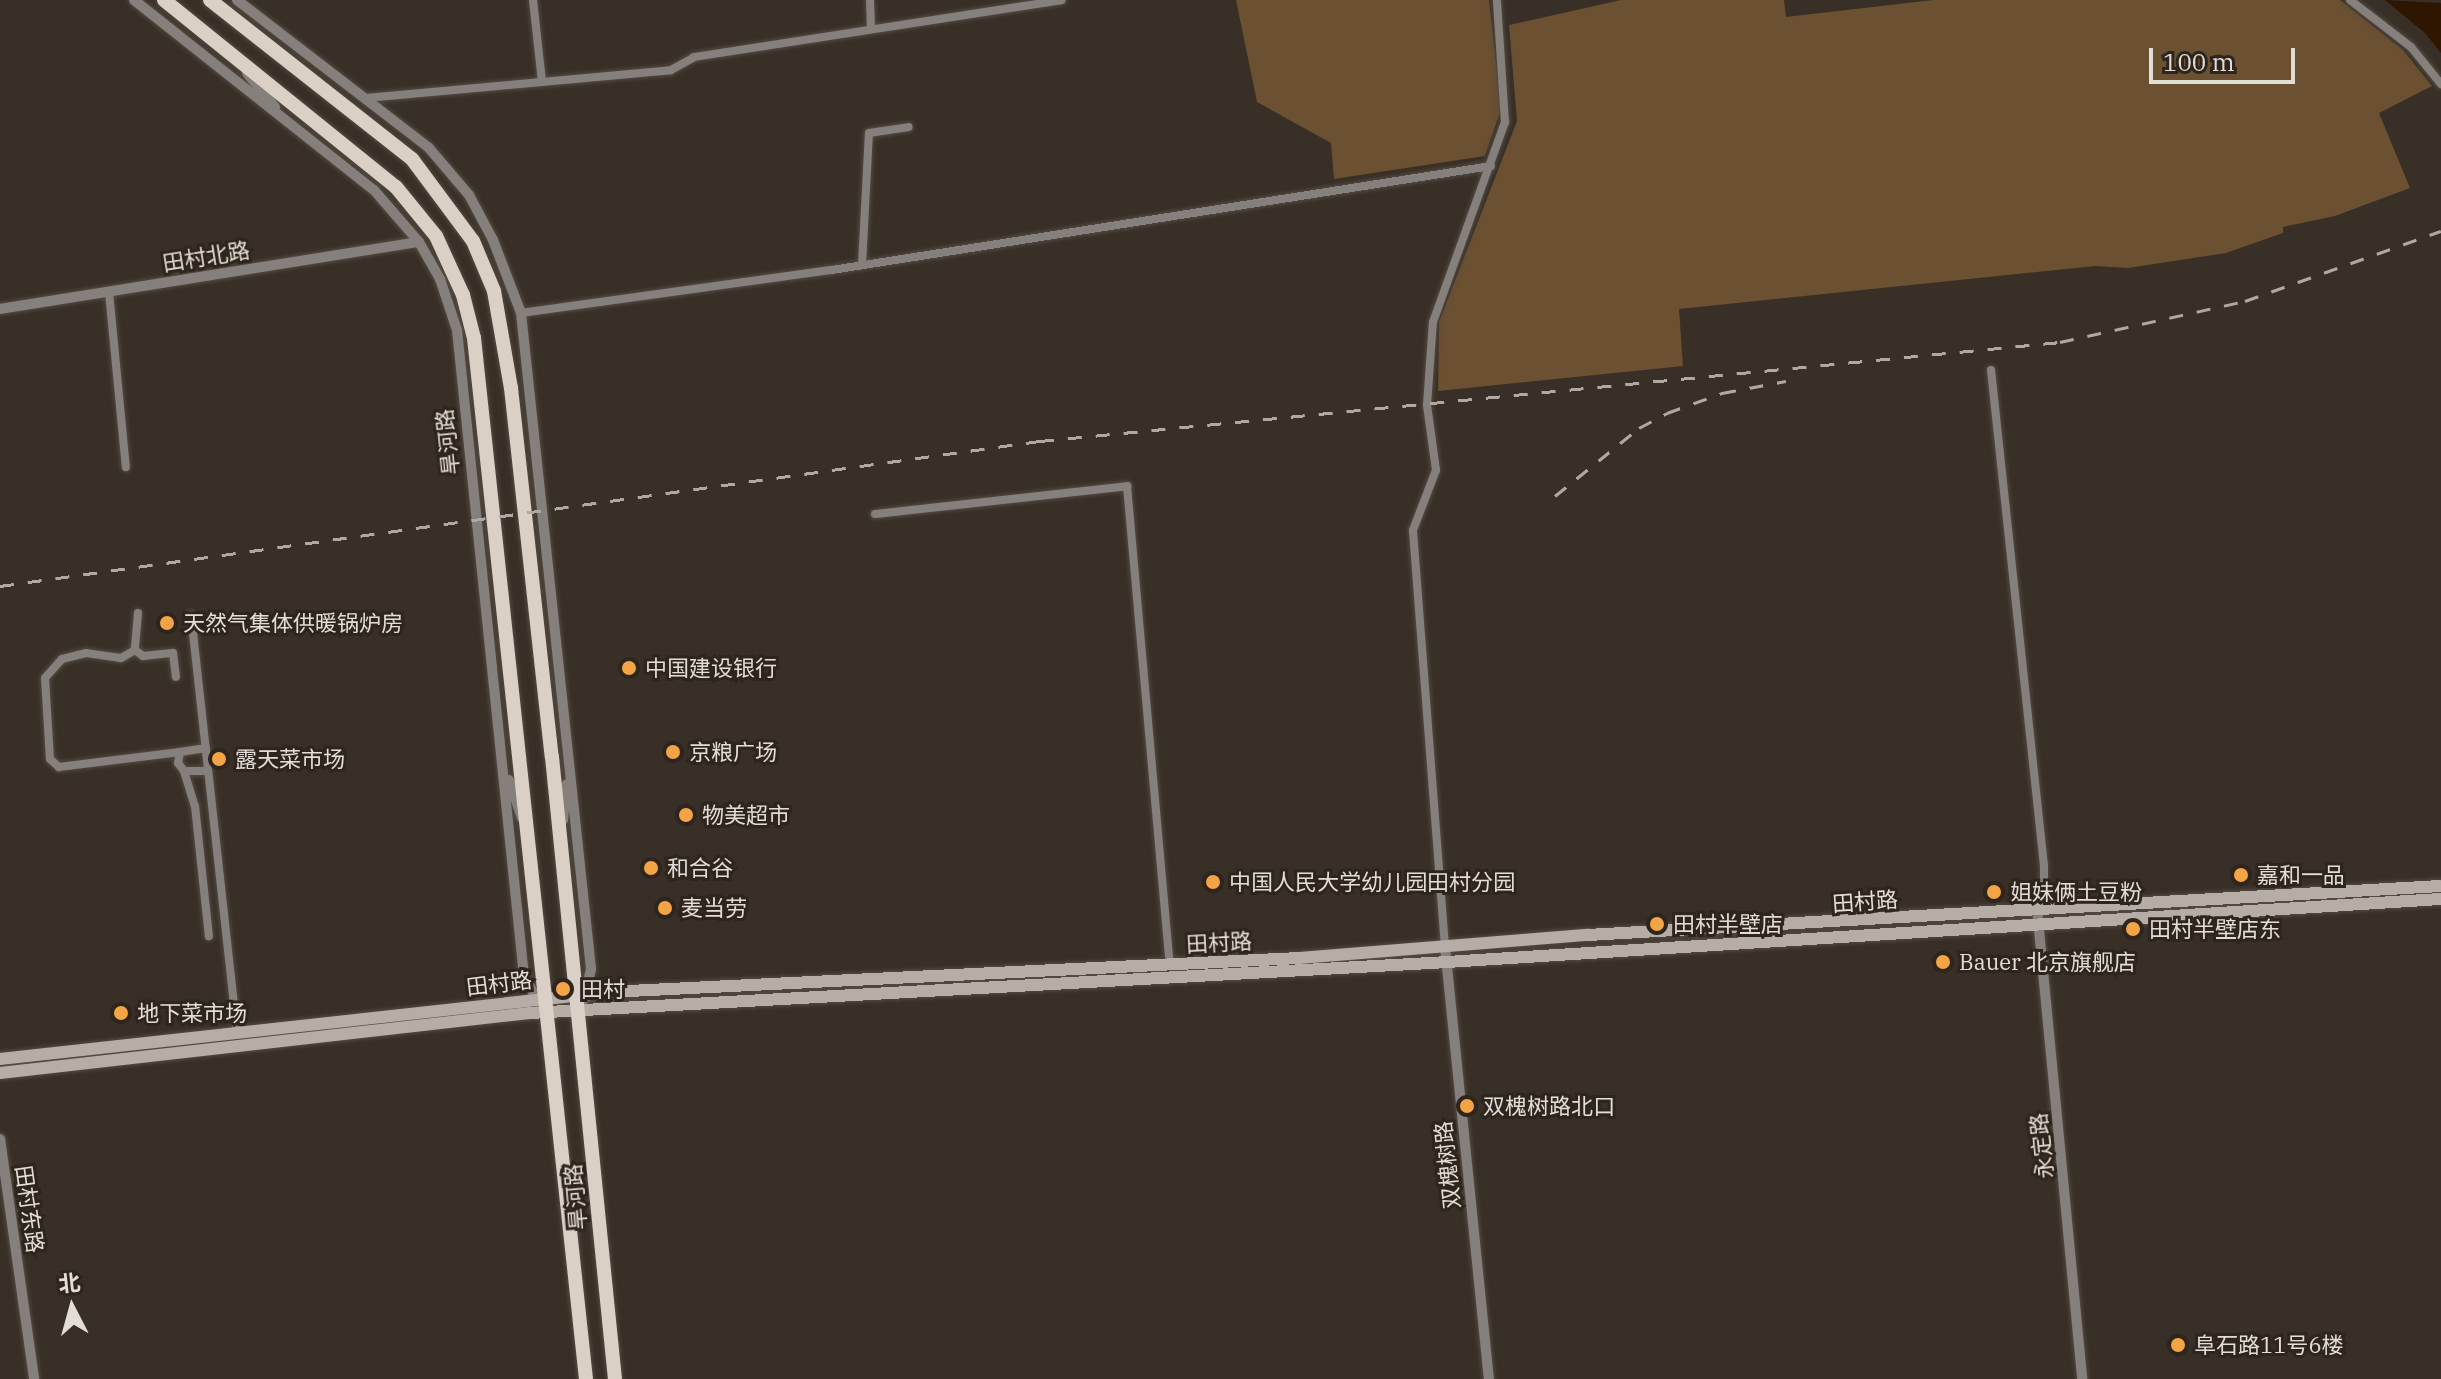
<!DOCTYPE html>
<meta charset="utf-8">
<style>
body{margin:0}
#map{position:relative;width:2441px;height:1379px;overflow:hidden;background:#382f26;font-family:"IBM Plex Serif","Noto Sans SC",serif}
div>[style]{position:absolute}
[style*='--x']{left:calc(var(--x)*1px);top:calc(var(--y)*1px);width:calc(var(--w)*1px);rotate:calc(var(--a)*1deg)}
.green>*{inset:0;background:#6b5032}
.water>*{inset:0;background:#2e1600}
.roads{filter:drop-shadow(0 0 2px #534b42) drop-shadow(0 0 2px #534b42)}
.minor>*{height:8px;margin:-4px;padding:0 4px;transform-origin:4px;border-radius:4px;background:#85807c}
.tertiary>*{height:10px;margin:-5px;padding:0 5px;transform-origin:5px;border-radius:5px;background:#85807c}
.secondary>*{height:12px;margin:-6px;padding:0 6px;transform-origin:6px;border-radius:6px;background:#b5ada6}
.primary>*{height:14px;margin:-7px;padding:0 7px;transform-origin:7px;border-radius:7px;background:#dad0c6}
.rail>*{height:3px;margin-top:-1.5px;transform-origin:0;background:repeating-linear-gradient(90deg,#b0a9a2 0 14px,transparent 0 28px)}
.dots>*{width:22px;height:22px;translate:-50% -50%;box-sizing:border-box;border:4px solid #2e251c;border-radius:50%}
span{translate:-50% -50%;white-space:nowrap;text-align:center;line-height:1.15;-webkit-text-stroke:6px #2e251c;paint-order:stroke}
.street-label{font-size:22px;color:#e3ddd7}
.poi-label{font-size:22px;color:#e3ddd7}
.left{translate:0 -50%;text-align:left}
.north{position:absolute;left:32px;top:1267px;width:80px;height:80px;-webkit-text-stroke:6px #2e251c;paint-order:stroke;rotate:354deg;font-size:22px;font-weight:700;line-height:32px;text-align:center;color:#e3ddd7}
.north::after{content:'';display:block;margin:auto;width:28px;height:36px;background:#e3ddd7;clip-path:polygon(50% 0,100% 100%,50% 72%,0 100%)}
.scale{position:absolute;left:2149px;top:48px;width:146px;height:36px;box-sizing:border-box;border:4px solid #e3ddd7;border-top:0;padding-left:10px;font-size:24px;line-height:28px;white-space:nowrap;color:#e3ddd7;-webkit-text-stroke:6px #2e251c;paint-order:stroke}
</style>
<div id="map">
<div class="green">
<div style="clip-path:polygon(1236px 0,1489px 0,1501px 109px,1485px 156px,1334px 179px,1331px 143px,1257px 102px)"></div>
<div style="clip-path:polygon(1621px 0,1784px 0,1786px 17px,1933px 0,2340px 0,2403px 50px,2432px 86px,2379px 113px,2410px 188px,2335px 216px,2283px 227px,2283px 233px,2226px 253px,2128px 268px,2095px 266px,1679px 309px,1683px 366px,1438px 391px,1439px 322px,1517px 121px,1509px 25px)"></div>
</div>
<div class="water">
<div style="clip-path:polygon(2385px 0,2441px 3px,2441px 53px,2425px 33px)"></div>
</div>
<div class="roads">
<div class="minor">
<div style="--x:533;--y:0;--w:82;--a:83.7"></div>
<div style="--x:870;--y:0;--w:29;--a:88"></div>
<div style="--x:2350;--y:0;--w:77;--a:37.6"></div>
<div style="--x:2411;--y:47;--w:48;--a:51"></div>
<div style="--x:366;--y:98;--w:306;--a:-5.2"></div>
<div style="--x:671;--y:70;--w:26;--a:-29"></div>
<div style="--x:694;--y:57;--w:372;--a:-8.8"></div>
<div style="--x:862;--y:265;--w:132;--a:-87"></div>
<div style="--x:869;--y:133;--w:40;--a:-8.5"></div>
<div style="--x:109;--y:292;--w:176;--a:84.5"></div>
<div style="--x:521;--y:313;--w:314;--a:-7.9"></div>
<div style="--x:832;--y:270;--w:667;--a:-8.97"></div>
<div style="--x:1991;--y:370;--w:498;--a:83.9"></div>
<div style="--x:2044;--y:865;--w:29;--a:90"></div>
<div style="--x:2044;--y:894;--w:17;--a:115"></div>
<div style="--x:875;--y:514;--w:254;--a:-6.3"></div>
<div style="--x:1127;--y:486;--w:481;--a:84.9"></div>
<div style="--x:138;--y:613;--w:37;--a:95"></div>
<div style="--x:135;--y:650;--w:16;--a:150"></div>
<div style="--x:121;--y:658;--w:35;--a:-172"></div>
<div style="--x:86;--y:653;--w:25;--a:166"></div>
<div style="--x:62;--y:659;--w:25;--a:132"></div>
<div style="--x:45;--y:678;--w:81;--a:86.5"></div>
<div style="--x:50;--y:759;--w:12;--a:42"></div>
<div style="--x:59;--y:767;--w:122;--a:-7.1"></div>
<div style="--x:191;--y:615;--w:421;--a:83.7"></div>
<div style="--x:135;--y:650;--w:10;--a:37"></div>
<div style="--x:143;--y:656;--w:30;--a:-6"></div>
<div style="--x:173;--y:653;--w:24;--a:83"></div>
<div style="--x:206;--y:748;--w:26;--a:171"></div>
<div style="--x:180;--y:752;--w:11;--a:100"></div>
<div style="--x:178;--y:763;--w:10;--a:53"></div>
<div style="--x:184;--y:771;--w:24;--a:0"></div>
<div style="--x:184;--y:771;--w:37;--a:73"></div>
<div style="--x:195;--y:806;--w:131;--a:83.9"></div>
<div style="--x:1445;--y:947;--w:418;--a:-94.4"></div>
<div style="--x:1413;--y:530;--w:64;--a:-69"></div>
<div style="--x:1436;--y:470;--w:66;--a:-97.9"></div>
<div style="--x:1427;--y:405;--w:83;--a:-85.9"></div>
<div style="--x:1433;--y:322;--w:213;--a:-70.2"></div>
<div style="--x:1505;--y:122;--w:122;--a:-93.8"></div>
</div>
<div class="tertiary">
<div style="--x:134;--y:0;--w:306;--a:38.4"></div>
<div style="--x:374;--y:190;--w:69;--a:49.1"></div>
<div style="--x:419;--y:242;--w:43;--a:60.4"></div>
<div style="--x:440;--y:279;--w:54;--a:71.6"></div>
<div style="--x:457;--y:330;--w:649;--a:84.08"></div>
<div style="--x:524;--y:976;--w:33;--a:61"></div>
<div style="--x:237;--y:0;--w:242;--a:37.6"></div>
<div style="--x:429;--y:148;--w:62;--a:49.6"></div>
<div style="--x:469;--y:195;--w:51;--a:61.9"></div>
<div style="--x:493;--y:240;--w:78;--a:69"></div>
<div style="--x:521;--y:313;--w:660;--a:83.91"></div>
<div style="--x:591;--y:969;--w:31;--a:103"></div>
<div style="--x:247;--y:73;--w:44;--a:50.5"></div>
<div style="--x:0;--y:309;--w:424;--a:-9.1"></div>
<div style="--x:509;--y:780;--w:40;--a:71.1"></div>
<div style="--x:563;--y:820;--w:36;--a:-84"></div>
<div style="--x:2037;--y:909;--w:472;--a:84.5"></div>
<div style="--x:1445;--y:947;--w:434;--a:84.2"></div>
<div style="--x:0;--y:1139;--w:242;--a:81.9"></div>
</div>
<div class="secondary">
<div style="--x:0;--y:1059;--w:613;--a:-6.28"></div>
<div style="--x:609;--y:992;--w:691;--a:-2.82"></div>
<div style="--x:1299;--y:958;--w:290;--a:-4.6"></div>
<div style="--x:1588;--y:935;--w:854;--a:-3.29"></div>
<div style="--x:0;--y:1073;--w:533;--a:-6.46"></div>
<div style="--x:530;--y:1013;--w:918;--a:-3.18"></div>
<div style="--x:1447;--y:962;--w:996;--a:-3.63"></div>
</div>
<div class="primary">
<div style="--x:164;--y:0;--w:298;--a:38.9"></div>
<div style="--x:396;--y:187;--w:63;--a:50.8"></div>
<div style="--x:436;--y:236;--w:65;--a:65.4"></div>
<div style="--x:463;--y:295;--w:44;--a:75.7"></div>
<div style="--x:474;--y:338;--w:1047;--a:83.86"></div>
<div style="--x:210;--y:0;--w:257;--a:38.2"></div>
<div style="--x:412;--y:159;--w:102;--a:53.4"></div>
<div style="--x:473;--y:241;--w:54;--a:67.2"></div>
<div style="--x:494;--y:291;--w:98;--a:80.1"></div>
<div style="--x:511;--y:388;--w:371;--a:83.7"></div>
<div style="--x:552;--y:757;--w:625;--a:84.22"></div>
</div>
</div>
<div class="rail">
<div style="--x:1555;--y:496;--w:108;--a:-39"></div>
<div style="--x:1639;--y:428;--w:32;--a:-28"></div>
<div style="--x:1667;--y:413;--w:59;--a:-20"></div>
<div style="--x:1722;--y:393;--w:65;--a:-10.6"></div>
<div style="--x:0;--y:586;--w:1050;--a:-7.94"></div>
<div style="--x:1040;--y:441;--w:1025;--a:-5.54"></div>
<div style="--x:2060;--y:342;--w:189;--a:-12.5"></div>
<div style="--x:2245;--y:301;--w:208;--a:-19.7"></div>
</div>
<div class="dots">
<div style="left:167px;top:623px;background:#f4a444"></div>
<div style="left:629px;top:668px;background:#f4a444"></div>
<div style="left:673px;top:752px;background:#f4a444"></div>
<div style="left:219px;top:759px;background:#f4a444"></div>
<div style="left:686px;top:815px;background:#f4a444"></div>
<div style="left:651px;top:868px;background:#f4a444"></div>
<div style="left:2241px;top:875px;background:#f4a444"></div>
<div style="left:1213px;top:882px;background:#f4a444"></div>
<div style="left:1994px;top:892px;background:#f4a444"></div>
<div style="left:665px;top:908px;background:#f4a444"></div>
<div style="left:1657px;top:924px;background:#f4a444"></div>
<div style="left:2133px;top:929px;background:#f4a444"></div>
<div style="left:1943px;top:962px;background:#f4a444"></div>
<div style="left:563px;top:989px;background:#f4a444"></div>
<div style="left:121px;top:1013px;background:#f4a444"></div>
<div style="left:1467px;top:1106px;background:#f4a444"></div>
<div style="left:2178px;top:1345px;background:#f4a444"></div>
</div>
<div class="street-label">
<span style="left:206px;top:256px;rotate:-9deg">田村北路</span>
<span style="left:447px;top:442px;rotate:-96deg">旱河路</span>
<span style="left:1865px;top:901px;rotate:-4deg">田村路</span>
<span style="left:1219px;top:942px;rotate:-3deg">田村路</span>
<span style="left:499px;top:983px;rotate:-7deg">田村路</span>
<span style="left:2041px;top:1146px;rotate:-96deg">永定路</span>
<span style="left:1447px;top:1165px;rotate:-96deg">双槐树路</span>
<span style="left:575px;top:1197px;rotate:-95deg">旱河路</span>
<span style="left:30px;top:1209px;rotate:82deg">田村东路</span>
</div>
<div class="poi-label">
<span class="left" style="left:183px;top:623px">天然气集体供暖锅炉房</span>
<span class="left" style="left:645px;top:668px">中国建设银行</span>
<span class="left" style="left:689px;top:752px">京粮广场</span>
<span class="left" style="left:235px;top:759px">露天菜市场</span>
<span class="left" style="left:702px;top:815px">物美超市</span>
<span class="left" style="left:667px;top:868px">和合谷</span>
<span class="left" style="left:2257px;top:875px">嘉和一品</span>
<span class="left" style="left:1229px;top:882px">中国人民大学幼儿园田村分园</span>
<span class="left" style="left:2010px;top:892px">姐妹俩土豆粉</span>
<span class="left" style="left:681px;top:908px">麦当劳</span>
<span class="left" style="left:1673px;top:924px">田村半壁店</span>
<span class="left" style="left:2149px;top:929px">田村半壁店东</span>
<span class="left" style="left:1959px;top:962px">Bauer 北京旗舰店</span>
<span class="left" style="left:581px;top:989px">田村</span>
<span class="left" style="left:137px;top:1013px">地下菜市场</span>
<span class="left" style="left:1483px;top:1106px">双槐树路北口</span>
<span class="left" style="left:2194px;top:1345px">阜石路11号6楼</span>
</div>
<div class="north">北</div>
<div class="scale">100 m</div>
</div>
